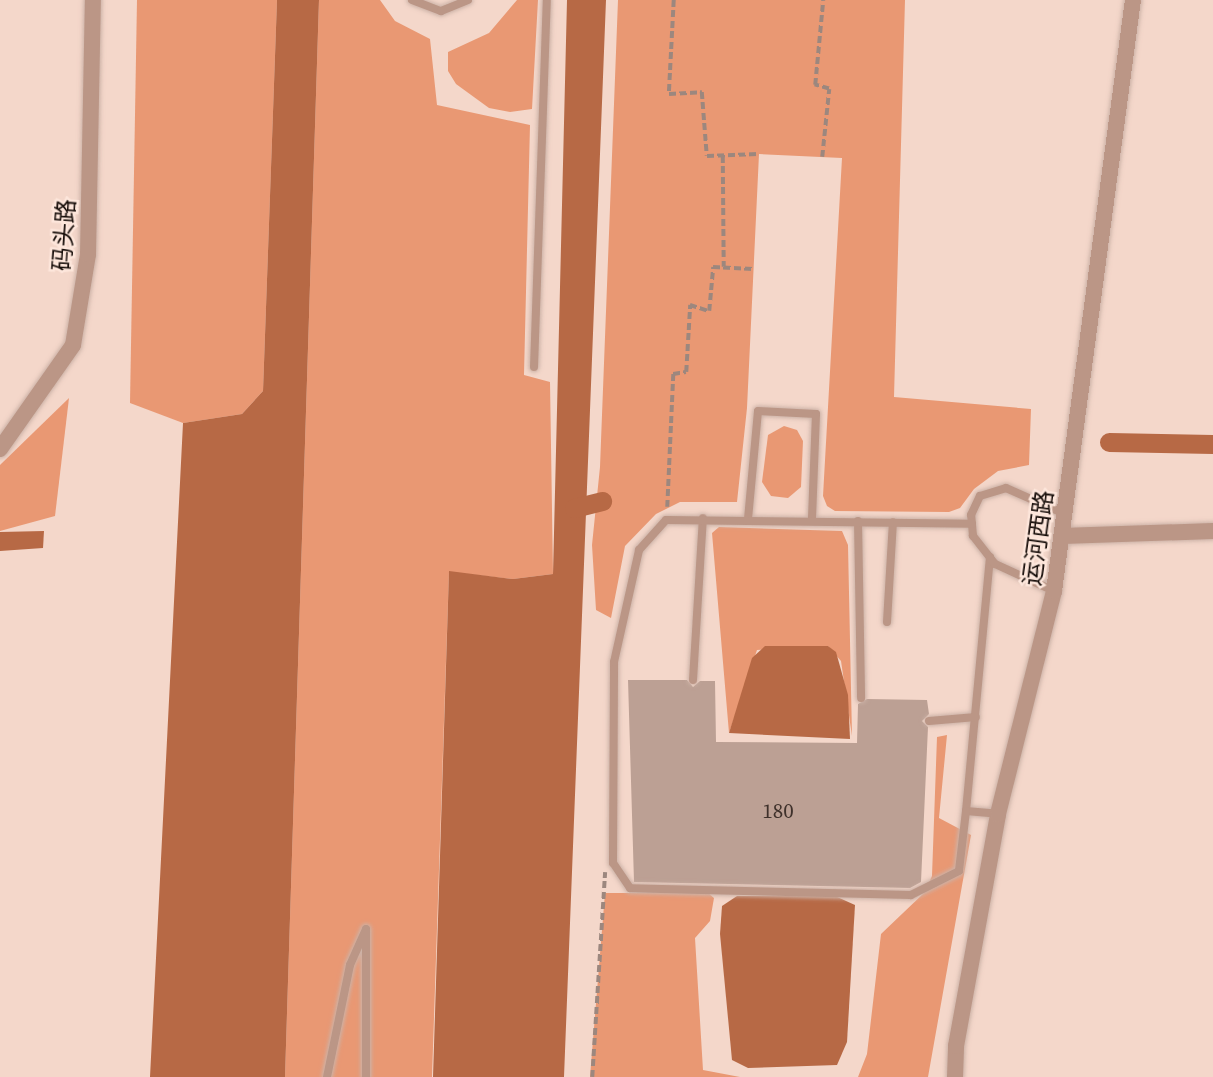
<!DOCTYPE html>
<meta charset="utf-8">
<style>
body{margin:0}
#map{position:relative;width:1213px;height:1077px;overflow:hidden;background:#f4d7ca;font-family:"Source Serif 4","Noto Sans SC",serif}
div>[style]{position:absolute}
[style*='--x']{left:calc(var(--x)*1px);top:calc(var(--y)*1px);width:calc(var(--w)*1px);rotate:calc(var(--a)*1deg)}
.green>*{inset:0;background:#e99873}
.water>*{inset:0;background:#b76945}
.canal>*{height:19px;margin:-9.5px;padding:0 9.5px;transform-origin:9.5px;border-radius:9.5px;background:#b76945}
.building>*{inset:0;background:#bca094}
.path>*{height:3.5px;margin-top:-1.75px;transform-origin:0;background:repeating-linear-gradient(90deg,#9c877e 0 7px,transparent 0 10.5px)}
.roads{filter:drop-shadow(0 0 2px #ccb2a7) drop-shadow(0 0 2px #ccb2a7)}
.service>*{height:8px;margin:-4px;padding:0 4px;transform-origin:4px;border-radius:4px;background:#bb9686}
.minor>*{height:16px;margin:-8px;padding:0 8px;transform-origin:8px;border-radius:8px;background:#bb9686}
span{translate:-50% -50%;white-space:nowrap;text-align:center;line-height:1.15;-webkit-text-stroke:5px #fde6db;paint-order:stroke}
.number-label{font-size:21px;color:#3f312b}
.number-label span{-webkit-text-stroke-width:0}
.street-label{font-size:24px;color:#150c08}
</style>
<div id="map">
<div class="green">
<div style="clip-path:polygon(137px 0,277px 0,263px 391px,242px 414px,183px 423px,130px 403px)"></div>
<div style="clip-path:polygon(319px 0,380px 0,395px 21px,430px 39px,437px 105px,530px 125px,524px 375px,550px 382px,553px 574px,513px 579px,449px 572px,432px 1077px,285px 1077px)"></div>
<div style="clip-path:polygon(517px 0,538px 0,532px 109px,510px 112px,489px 108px,456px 84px,448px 71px,448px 52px,489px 33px)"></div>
<div style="clip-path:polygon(618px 0,905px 0,894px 397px,1031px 409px,1029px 465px,998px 471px,974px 489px,960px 508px,949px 512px,835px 511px,827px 506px,823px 496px,842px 158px,759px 154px,747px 408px,737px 502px,680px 502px,656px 514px,625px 546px,611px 618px,596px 610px,592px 545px,600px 467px)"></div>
<div style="clip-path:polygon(69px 398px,55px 516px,0 531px,0 465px)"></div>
<div style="clip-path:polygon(784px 426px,797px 430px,803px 441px,801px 487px,788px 498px,771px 496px,762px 482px,768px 435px)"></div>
<div style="clip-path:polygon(719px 527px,842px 531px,848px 545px,852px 736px,841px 661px,828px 646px,757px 650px,729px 733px,712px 533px)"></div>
<div style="clip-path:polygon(947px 735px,939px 818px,971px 835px,928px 1077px,858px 1077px,867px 1054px,881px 934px,925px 892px,932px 876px,937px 737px)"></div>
<div style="clip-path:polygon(605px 893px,708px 893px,714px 898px,710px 921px,695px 938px,703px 1070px,740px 1077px,590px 1077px)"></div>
</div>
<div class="water">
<div style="clip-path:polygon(277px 0,319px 0,285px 1077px,150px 1077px,183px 423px,242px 414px,263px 391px)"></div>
<div style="clip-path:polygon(567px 0,606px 0,564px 1077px,433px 1077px,449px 571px,513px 579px,553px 574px)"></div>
<div style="clip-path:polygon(44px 531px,43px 548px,0 551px,0 532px)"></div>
<div style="clip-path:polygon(765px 646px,828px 646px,836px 652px,848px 695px,850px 739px,729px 733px,752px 658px)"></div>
<div style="clip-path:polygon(737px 896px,835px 896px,855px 905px,847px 1042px,837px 1065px,748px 1068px,732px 1060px,720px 934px,722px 906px)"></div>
</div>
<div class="canal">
<div style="--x:1109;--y:442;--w:104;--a:1.1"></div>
<div style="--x:574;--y:508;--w:29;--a:-14"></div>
</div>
<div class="building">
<div style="clip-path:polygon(628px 680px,687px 680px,693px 687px,700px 681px,715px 681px,716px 742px,857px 743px,858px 704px,867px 699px,927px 700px,929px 714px,922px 721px,928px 727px,921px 882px,910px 888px,634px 882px)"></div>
</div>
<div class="path">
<div style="--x:674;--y:0;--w:94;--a:93"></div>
<div style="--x:669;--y:94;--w:33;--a:-3"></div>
<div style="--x:702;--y:92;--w:64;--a:85.5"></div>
<div style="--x:707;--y:156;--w:51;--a:-2.2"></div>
<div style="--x:723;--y:156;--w:111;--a:89.5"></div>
<div style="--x:822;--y:157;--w:68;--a:-84.1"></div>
<div style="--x:829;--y:89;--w:15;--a:-164"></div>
<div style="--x:815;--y:85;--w:85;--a:-84.6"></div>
<div style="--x:667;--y:507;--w:133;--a:-87.4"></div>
<div style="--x:673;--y:374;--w:13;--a:-9"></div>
<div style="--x:686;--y:372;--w:67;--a:-86.6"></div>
<div style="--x:690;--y:305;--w:20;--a:18"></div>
<div style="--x:709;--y:311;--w:44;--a:-84.8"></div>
<div style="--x:713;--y:267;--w:40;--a:2.9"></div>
<div style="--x:592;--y:1077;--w:205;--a:-86.4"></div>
</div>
<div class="roads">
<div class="service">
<div style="--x:412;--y:0;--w:31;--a:21"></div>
<div style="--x:441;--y:11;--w:29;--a:-22"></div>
<div style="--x:534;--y:367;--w:367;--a:-88"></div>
<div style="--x:748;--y:519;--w:108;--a:-84.7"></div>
<div style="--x:758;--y:411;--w:58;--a:3"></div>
<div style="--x:816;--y:414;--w:106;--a:92.2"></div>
<div style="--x:858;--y:521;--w:177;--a:89"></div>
<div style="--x:990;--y:557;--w:255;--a:95.4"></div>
<div style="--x:966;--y:811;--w:32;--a:5"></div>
<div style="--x:1054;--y:591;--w:65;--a:-155.4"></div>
<div style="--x:995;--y:564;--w:36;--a:-128"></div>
<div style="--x:973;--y:536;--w:21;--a:-95"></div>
<div style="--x:971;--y:515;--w:21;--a:-65"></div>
<div style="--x:980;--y:496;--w:27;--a:-17"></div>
<div style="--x:1006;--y:488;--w:64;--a:23.8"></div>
<div style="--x:887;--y:622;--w:100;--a:-86.6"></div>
<div style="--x:693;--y:680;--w:162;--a:-86.5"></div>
<div style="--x:929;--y:721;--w:47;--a:-4.9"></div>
<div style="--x:966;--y:811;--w:60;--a:96.7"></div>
<div style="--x:959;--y:871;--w:54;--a:153.4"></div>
<div style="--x:911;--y:895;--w:281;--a:-178.6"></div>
<div style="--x:630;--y:888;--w:30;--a:-124"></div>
<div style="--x:613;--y:863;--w:201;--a:-89.7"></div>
<div style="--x:614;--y:662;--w:115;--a:-77.4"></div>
<div style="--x:639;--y:550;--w:40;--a:-48"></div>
<div style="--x:666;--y:520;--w:306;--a:0.7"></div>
<div style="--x:327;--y:1077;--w:114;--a:-78.4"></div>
<div style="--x:350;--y:965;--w:39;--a:-66"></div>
<div style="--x:366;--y:929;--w:148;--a:90"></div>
</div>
<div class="minor">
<div style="--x:0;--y:449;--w:127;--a:-54.9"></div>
<div style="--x:73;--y:345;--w:92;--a:-80.6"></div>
<div style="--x:88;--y:254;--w:254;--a:-88.9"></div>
<div style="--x:1062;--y:536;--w:151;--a:-1.9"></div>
<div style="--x:955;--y:1077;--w:31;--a:-88"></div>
<div style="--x:956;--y:1046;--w:236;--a:-79.7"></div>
<div style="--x:998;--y:814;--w:230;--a:-75.9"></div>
<div style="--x:1054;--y:591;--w:596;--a:-82.39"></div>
</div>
</div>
<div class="number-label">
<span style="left:778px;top:811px">180</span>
</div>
<div class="street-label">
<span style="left:64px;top:235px;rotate:-86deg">码头路</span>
<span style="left:1038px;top:538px;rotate:-82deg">运河西路</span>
</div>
</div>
